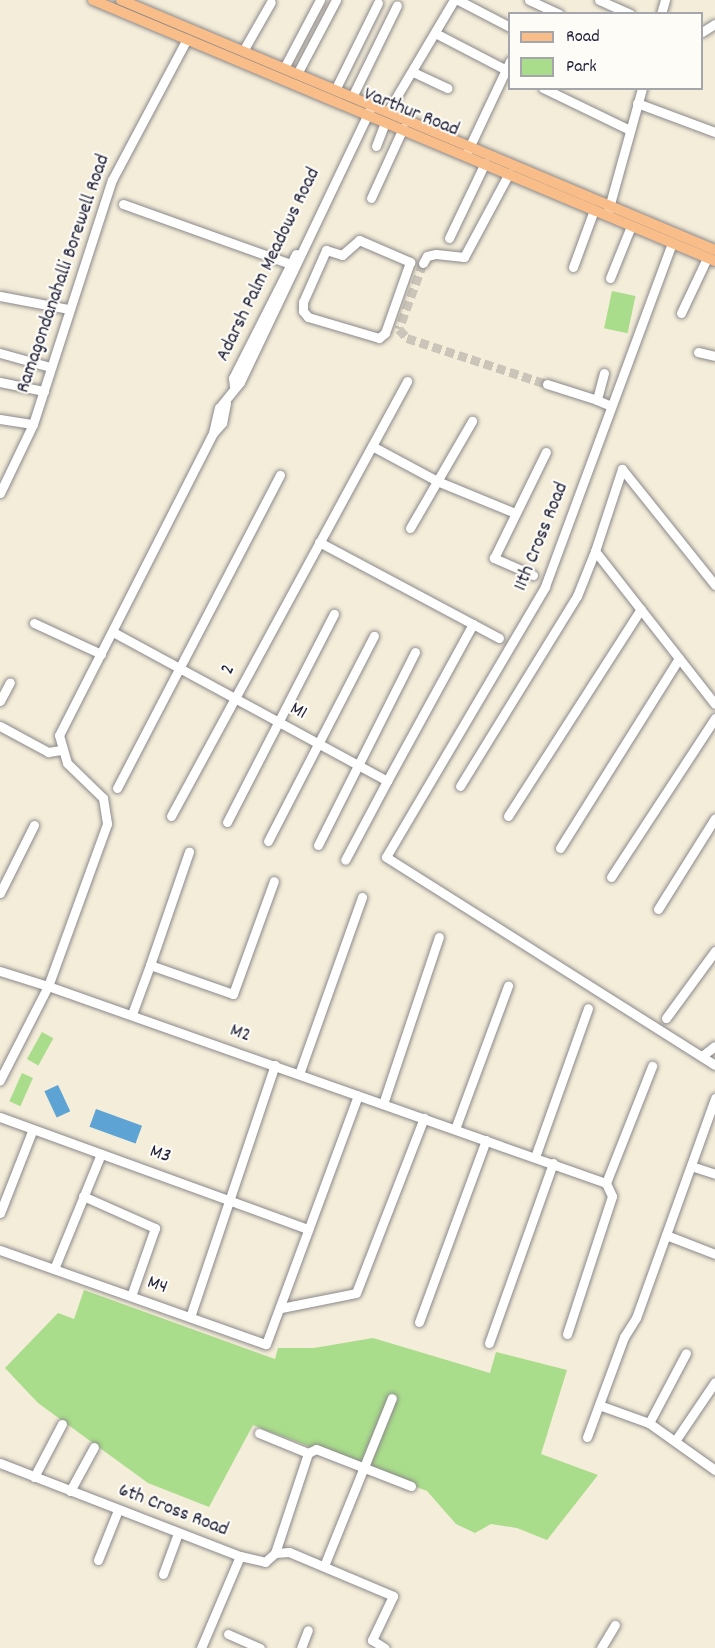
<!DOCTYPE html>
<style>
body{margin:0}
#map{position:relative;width:715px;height:1648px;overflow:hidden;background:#f4edd9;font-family:Dekko,sans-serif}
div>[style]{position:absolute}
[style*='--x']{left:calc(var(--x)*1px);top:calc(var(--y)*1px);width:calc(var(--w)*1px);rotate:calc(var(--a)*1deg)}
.green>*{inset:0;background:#a9dc8b;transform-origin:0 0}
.water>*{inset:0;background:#5da3d3;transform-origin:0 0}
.minor-tunnel>*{height:9px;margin-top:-4.5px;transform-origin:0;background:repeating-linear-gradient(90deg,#cac4b9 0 9px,transparent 0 13.5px)}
.roads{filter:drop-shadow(0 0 2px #8b888a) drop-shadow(0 0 2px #8b888a)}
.minor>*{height:9px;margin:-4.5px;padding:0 4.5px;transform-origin:4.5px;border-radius:4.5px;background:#fff}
.major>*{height:10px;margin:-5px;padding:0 5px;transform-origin:5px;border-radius:5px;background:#f8bd89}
span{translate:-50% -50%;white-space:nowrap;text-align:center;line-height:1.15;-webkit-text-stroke:4.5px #fdfcf7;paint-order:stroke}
.street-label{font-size:20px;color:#22223b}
.legend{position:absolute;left:508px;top:12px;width:195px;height:78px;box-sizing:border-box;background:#fdfcf7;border:2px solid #a5a5ac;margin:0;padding:8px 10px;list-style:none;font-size:18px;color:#22223b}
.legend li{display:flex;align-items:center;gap:12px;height:30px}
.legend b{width:30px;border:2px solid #a5a5ac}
</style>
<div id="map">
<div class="green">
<div style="left:612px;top:291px;width:24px;height:38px;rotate:12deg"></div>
<div style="left:42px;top:1032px;width:13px;height:31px;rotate:29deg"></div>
<div style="left:22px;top:1073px;width:12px;height:31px;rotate:24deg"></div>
<div style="clip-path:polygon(84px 1290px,275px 1359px,278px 1348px,314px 1348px,373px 1338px,490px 1373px,496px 1352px,567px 1370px,541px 1454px,598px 1475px,547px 1540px,517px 1528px,491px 1524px,475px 1533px,456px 1524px,427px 1491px,253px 1425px,209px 1507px,148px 1483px,38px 1403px,5px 1368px,58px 1313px,74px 1319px)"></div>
</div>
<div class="water">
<div style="left:58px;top:1085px;width:29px;height:15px;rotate:65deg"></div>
<div style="left:96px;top:1109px;width:49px;height:19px;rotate:20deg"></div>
</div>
<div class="minor-tunnel">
<div style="--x:423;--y:263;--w:70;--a:110"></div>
<div style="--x:399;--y:329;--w:12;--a:48"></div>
<div style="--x:407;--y:338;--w:147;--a:18.2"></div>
</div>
<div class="roads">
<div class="minor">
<div style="--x:458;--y:0;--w:59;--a:27.4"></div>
<div style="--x:529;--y:0;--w:33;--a:25"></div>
<div style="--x:599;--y:0;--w:34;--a:24"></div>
<div style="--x:661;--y:14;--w:15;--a:-74"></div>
<div style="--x:702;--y:32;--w:15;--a:-32"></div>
<div style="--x:437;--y:34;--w:82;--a:27.5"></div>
<div style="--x:243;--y:51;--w:56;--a:-60.3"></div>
<div style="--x:284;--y:68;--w:77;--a:-62.1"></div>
<div style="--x:413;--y:72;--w:38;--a:25"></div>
<div style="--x:297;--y:74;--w:84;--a:-62.2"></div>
<div style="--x:543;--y:88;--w:97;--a:25.8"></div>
<div style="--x:335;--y:90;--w:97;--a:-63.7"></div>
<div style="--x:352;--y:97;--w:102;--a:-63.9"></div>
<div style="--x:637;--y:103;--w:83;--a:20.4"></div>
<div style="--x:388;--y:111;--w:129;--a:-59.3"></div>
<div style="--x:376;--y:146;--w:22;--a:-69"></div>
<div style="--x:467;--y:152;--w:101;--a:-64.7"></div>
<div style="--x:371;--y:198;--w:77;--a:-65.4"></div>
<div style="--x:123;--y:204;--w:178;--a:19.7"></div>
<div style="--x:608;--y:211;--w:128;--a:-74.5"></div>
<div style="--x:449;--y:238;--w:83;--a:-64.4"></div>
<div style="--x:359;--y:240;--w:56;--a:23.3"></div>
<div style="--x:410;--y:262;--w:75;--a:109.4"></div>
<div style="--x:385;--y:333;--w:8;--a:140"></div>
<div style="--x:379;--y:338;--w:74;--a:-163.5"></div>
<div style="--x:308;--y:317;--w:8;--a:-130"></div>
<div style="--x:303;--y:311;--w:9;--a:-90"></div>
<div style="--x:303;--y:302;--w:57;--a:-66.1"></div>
<div style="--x:326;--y:250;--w:17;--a:17"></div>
<div style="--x:342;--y:255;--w:23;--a:-41"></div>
<div style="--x:672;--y:243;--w:367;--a:110.3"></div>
<div style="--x:545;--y:587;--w:313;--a:120.5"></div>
<div style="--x:386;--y:857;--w:389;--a:32.3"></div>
<div style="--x:423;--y:263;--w:8;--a:-60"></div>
<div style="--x:427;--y:256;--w:9;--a:-13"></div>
<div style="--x:436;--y:254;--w:28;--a:6"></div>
<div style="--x:464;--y:257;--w:95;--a:-61.8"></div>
<div style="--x:573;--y:267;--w:61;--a:-69.8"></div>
<div style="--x:610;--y:278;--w:56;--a:-68"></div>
<div style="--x:0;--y:296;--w:69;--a:10.8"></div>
<div style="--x:681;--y:313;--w:61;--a:-64.7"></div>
<div style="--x:698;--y:352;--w:17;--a:13"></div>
<div style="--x:0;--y:353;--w:52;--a:15.6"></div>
<div style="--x:604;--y:373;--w:28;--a:105"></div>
<div style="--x:597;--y:400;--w:15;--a:23"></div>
<div style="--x:0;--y:382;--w:45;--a:11.6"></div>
<div style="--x:547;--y:384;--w:52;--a:17.7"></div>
<div style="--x:234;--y:387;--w:9;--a:-96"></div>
<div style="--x:233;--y:378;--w:139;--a:-63.1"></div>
<div style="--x:226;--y:403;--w:20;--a:101"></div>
<div style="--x:222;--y:423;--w:13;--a:132"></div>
<div style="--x:213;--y:433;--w:339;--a:117"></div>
<div style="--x:59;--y:735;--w:29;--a:74"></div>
<div style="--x:67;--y:763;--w:50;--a:44.2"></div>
<div style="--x:103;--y:798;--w:26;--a:81"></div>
<div style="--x:107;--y:824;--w:172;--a:110"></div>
<div style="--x:48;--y:986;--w:592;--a:19.45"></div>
<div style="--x:0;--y:419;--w:33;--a:9"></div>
<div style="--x:213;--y:433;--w:26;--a:-77"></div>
<div style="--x:219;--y:408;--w:33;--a:-51"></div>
<div style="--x:240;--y:382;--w:302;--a:-64.5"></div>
<div style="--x:372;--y:446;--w:74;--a:28.3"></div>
<div style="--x:437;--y:481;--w:84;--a:22.3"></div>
<div style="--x:0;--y:493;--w:76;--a:-64.4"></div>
<div style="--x:33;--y:424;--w:256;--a:-72.1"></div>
<div style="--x:112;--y:180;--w:160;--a:-62"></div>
<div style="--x:410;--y:528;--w:124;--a:-59.9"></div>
<div style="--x:319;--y:542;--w:204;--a:28.1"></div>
<div style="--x:533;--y:575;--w:43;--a:-156.4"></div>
<div style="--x:494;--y:558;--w:118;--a:-63.9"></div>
<div style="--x:715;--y:585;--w:149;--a:-128.7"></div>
<div style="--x:622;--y:469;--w:86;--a:108.2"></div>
<div style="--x:595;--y:551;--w:194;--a:51.9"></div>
<div style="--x:34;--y:623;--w:74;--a:24.8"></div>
<div style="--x:113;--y:632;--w:312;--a:28.5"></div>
<div style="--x:387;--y:781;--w:89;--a:118"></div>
<div style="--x:0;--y:701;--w:21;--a:-62"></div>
<div style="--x:0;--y:726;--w:55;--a:28.4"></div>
<div style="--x:48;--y:752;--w:13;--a:-9"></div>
<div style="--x:387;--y:781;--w:179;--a:-61.3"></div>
<div style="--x:460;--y:786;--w:223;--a:-58.4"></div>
<div style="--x:577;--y:596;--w:48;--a:-68.2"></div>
<div style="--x:117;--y:788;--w:353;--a:-62.5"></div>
<div style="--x:171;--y:816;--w:495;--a:-61.5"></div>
<div style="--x:508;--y:816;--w:246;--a:-57.3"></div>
<div style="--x:227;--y:822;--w:234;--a:-62.8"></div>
<div style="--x:268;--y:841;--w:231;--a:-62.7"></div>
<div style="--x:318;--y:845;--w:216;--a:-63.3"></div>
<div style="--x:560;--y:848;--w:224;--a:-57.9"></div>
<div style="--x:611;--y:877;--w:190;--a:-56.8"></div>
<div style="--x:0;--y:893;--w:76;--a:-63.4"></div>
<div style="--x:658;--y:909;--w:107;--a:-57.9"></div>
<div style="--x:150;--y:965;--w:120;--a:-71"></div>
<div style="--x:0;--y:971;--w:50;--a:17.4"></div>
<div style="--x:48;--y:986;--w:106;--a:117.1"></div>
<div style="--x:132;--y:1014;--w:52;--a:-69.8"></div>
<div style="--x:150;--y:965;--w:88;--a:19.3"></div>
<div style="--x:233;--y:994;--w:120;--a:-70.1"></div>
<div style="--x:666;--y:1018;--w:83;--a:-53.8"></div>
<div style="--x:702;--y:1056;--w:16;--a:-38"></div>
<div style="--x:299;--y:1074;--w:188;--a:-70.4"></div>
<div style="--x:383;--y:1104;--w:176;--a:-71.5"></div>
<div style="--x:0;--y:1117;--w:328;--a:20"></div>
<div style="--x:455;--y:1129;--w:153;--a:-69.7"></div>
<div style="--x:535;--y:1157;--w:158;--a:-70.4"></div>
<div style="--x:691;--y:1166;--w:25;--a:18"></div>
<div style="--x:83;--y:1196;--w:79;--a:24"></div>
<div style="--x:155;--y:1228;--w:72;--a:109.4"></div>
<div style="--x:0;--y:1213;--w:90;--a:-68.6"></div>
<div style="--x:666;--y:1235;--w:53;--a:21.2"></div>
<div style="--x:0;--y:1250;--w:282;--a:19.5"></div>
<div style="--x:266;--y:1344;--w:265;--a:-69.7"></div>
<div style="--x:54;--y:1269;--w:124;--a:-67.8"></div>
<div style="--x:281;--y:1308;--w:76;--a:-11.3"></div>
<div style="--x:356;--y:1293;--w:188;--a:-68.8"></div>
<div style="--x:190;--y:1317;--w:266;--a:-71.4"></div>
<div style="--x:419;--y:1322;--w:194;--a:-69.8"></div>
<div style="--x:567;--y:1334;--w:145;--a:-71.9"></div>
<div style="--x:612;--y:1196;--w:14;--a:-115"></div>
<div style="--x:606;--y:1183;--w:126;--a:-68.5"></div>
<div style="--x:489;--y:1343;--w:191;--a:-70.4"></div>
<div style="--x:599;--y:1405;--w:53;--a:19.8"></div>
<div style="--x:649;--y:1423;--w:81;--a:35.5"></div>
<div style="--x:649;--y:1423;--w:79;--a:-62.1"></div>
<div style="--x:259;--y:1433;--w:53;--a:22.2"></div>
<div style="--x:587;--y:1437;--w:107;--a:-69.7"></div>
<div style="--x:624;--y:1337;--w:22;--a:-58"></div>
<div style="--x:636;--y:1318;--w:234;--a:-70.2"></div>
<div style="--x:675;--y:1441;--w:71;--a:-55.9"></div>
<div style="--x:0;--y:1463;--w:257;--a:21.2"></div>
<div style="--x:240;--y:1556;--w:100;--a:113"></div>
<div style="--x:34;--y:1477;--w:60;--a:-62.2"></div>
<div style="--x:70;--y:1491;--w:50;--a:-61.4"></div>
<div style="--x:275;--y:1553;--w:105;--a:-71.7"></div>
<div style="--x:308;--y:1453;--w:9;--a:-27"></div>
<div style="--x:316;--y:1449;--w:102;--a:21.3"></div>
<div style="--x:240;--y:1556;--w:26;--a:13"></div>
<div style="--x:265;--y:1562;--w:13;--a:-42"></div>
<div style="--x:275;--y:1553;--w:14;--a:-4"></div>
<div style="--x:289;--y:1552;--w:113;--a:22.9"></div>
<div style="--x:393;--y:1596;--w:49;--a:115.5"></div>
<div style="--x:372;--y:1640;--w:15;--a:32"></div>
<div style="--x:98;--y:1560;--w:54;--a:-68.2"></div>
<div style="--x:324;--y:1566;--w:181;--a:-68"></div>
<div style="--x:163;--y:1574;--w:44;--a:-69.9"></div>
<div style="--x:228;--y:1634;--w:35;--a:24"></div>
<div style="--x:301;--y:1648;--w:19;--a:-69"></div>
<div style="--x:601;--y:1648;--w:27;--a:-59"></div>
</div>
<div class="major">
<div style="--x:93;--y:0;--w:675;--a:22.76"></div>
<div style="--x:121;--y:0;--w:644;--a:22.83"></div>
</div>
</div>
<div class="street-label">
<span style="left:411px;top:113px;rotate:22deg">Varthur Road</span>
<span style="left:269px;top:265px;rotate:-64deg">Adarsh Palm Meadows Road</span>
<span style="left:64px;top:274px;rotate:-71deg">Ramagondanahalli Borewell Road</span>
<span style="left:542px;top:537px;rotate:-68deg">11th Cross Road</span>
<span style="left:229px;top:670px;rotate:-62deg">2</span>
<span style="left:298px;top:712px;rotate:28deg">M1</span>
<span style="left:240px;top:1034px;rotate:20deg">M2</span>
<span style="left:160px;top:1155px;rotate:19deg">M3</span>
<span style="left:157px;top:1286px;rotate:19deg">M4</span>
<span style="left:173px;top:1511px;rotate:21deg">6th Cross Road</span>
</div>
<ul class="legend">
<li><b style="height:8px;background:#f8bd89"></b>Road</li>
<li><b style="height:16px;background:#a9dc8b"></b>Park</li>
</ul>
</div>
